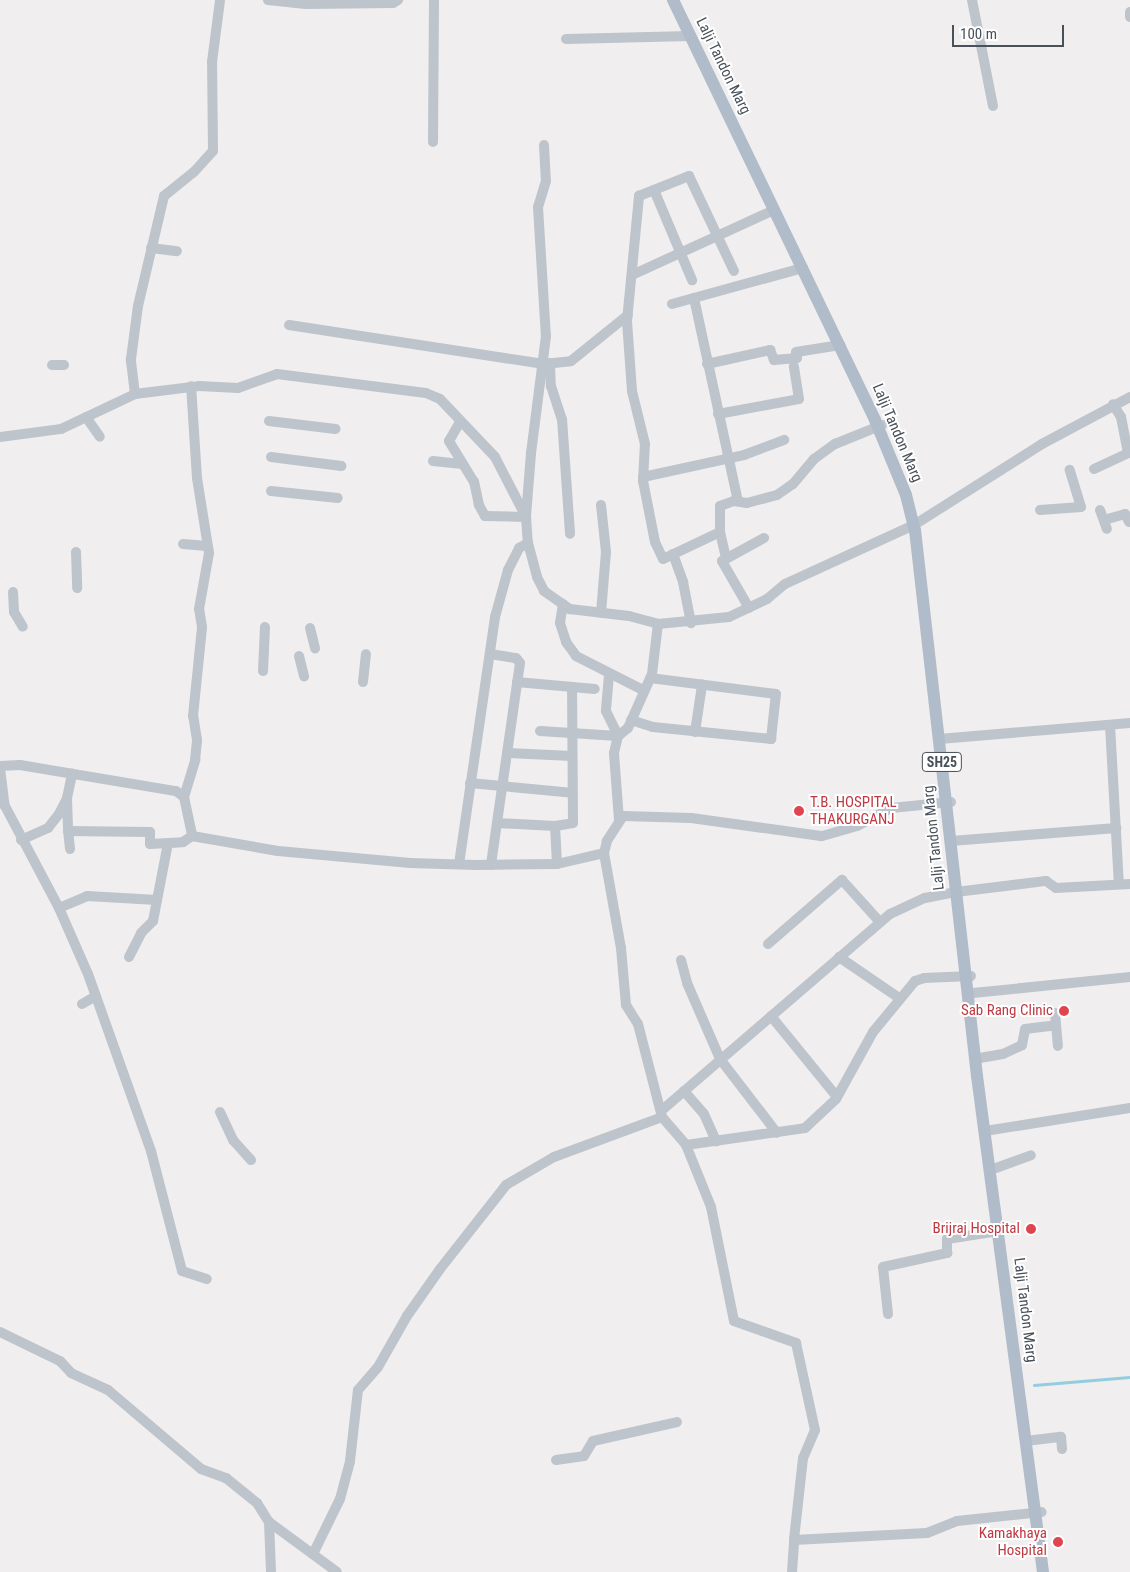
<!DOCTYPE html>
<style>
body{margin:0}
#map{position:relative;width:1130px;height:1572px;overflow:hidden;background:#f0eeee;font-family:"Roboto Condensed",sans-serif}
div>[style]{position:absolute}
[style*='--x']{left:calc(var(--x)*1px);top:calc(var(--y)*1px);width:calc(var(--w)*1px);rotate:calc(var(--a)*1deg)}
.stream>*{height:2.5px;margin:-1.25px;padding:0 1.25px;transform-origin:1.25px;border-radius:1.25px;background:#92cde1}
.minor>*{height:10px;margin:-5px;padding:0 5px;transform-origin:5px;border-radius:5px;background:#bdc4cb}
.major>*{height:12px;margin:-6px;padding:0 6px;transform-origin:6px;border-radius:6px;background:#b0bcc9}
.dots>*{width:14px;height:14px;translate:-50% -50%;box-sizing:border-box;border:2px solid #fff;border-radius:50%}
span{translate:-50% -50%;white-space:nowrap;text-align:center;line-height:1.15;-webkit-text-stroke:4px #fff;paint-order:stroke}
.shield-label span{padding:1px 4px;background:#fff;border:1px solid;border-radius:4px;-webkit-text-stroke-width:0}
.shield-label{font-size:14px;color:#485059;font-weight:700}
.street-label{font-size:15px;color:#485059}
.health-label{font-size:15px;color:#be3a42}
.left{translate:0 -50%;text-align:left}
.right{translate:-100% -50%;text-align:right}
.scale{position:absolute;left:952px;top:25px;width:112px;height:22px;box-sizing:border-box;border:2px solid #485059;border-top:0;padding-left:6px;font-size:15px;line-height:18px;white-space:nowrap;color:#485059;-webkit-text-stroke:4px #fff;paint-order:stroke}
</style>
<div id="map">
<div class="stream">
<div style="--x:1034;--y:1385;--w:96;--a:-4.8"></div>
</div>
<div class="minor">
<div style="--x:268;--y:0;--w:38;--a:6"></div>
<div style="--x:306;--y:4;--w:87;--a:-0.7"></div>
<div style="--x:393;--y:3;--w:6;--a:-31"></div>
<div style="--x:972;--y:0;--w:108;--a:78.8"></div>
<div style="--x:1130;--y:12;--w:5;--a:90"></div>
<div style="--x:566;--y:39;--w:125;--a:-1.4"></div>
<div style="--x:433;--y:142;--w:142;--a:-89.6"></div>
<div style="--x:544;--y:145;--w:36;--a:87"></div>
<div style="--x:546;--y:181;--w:27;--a:107"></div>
<div style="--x:538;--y:207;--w:129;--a:86.5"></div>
<div style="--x:546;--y:336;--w:118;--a:97.3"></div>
<div style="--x:531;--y:453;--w:64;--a:94.5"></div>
<div style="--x:526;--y:517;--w:26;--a:86"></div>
<div style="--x:528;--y:543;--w:35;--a:75"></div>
<div style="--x:537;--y:577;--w:16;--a:63"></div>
<div style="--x:544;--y:591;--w:32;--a:35"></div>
<div style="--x:570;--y:609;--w:59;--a:6.8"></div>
<div style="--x:629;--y:616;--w:30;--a:15"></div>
<div style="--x:658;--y:624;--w:71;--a:-5.6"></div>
<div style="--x:729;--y:617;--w:42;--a:-25.3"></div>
<div style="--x:767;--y:599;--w:23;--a:-40"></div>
<div style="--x:785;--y:584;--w:142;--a:-24.6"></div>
<div style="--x:914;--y:525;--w:151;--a:-32.3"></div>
<div style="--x:1042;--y:444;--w:100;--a:-28.1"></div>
<div style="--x:654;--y:190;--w:98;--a:67.1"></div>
<div style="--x:151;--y:248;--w:26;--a:7"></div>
<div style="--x:632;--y:275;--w:156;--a:-24.6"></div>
<div style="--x:694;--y:298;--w:208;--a:77.8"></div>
<div style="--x:672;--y:304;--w:136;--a:-15.4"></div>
<div style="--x:289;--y:325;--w:258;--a:8.7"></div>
<div style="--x:544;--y:364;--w:27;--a:-6"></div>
<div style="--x:571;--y:361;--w:73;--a:-38.9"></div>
<div style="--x:550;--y:363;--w:23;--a:88"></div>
<div style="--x:551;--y:386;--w:35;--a:72"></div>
<div style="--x:562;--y:419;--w:115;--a:86"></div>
<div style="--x:707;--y:364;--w:65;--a:-12.5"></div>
<div style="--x:770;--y:350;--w:11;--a:68"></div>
<div style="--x:774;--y:360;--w:23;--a:-5"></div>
<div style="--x:797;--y:358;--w:6;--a:-99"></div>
<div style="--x:796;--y:352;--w:45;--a:-9"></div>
<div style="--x:52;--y:365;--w:12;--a:0"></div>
<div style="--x:135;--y:394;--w:35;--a:-97"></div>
<div style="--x:131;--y:359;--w:53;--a:-82.5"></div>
<div style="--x:138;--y:306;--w:113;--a:-76.7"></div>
<div style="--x:164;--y:196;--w:38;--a:-39"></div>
<div style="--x:194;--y:172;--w:28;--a:-48"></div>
<div style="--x:213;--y:151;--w:89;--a:-90.6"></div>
<div style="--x:212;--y:62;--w:63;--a:-82.6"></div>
<div style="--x:718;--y:414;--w:82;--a:-10.5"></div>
<div style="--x:799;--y:399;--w:33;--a:-99"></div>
<div style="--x:86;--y:417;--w:24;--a:55"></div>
<div style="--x:269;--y:421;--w:67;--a:6.8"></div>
<div style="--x:0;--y:437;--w:62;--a:-7.5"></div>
<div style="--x:61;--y:429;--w:82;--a:-25.3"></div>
<div style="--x:135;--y:394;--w:64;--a:-7.1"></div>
<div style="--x:199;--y:386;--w:39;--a:3"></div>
<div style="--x:238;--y:388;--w:41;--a:-19.7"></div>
<div style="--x:277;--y:374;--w:150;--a:7.3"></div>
<div style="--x:426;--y:393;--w:15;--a:23"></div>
<div style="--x:440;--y:399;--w:80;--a:46.5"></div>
<div style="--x:495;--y:457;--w:68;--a:62.7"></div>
<div style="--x:526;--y:517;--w:41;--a:-178.6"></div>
<div style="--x:485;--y:516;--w:13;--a:-119"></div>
<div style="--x:479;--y:505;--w:24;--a:-102"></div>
<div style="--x:474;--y:482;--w:48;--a:-121.4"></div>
<div style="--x:449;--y:441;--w:22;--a:-60"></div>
<div style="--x:271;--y:457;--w:71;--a:7.3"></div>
<div style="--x:433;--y:461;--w:30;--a:6"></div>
<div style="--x:1094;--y:469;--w:38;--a:-25"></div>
<div style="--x:1128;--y:453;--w:37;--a:-101"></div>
<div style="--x:1121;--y:417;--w:15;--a:-122"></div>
<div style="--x:643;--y:477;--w:103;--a:-12.3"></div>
<div style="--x:744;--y:455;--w:43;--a:-20.6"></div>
<div style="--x:271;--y:491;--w:67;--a:6"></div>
<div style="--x:601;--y:505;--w:47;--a:83.9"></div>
<div style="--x:606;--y:552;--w:61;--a:94.7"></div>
<div style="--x:1040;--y:510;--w:41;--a:-4.2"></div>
<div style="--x:1081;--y:507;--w:39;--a:-107"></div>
<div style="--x:1100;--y:510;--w:20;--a:70"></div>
<div style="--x:1104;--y:520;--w:22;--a:-16"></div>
<div style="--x:1125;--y:514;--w:9;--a:63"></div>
<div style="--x:720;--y:532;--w:63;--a:154.7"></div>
<div style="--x:663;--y:559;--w:19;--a:-115"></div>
<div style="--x:655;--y:542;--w:62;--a:-101.1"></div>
<div style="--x:643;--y:481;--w:37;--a:-87"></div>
<div style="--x:645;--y:444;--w:55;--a:-103.8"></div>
<div style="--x:632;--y:391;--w:70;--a:-94.1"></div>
<div style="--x:627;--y:321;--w:126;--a:-84.5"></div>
<div style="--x:639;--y:196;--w:54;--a:-21.8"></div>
<div style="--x:689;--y:176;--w:105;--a:64.7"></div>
<div style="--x:183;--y:544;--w:24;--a:5"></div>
<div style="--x:76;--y:552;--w:36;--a:88"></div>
<div style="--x:673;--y:554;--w:30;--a:70"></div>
<div style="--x:683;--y:582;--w:42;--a:79"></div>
<div style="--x:726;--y:558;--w:27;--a:-103"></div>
<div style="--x:720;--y:532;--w:26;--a:-90"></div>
<div style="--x:720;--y:506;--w:15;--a:-20"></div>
<div style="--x:734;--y:501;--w:13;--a:9"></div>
<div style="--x:747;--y:503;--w:31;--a:-15"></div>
<div style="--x:777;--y:495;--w:19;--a:-35"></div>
<div style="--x:793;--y:484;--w:33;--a:-50"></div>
<div style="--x:814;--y:459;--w:26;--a:-36"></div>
<div style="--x:835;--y:444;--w:51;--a:-22"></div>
<div style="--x:13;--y:592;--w:20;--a:87"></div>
<div style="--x:14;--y:612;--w:17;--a:59"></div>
<div style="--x:563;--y:604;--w:19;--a:99"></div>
<div style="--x:560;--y:623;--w:20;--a:72"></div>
<div style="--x:566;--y:642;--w:17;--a:54"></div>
<div style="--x:576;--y:656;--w:75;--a:26.9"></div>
<div style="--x:749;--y:608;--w:54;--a:-119.9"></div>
<div style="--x:722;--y:561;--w:48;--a:-28.7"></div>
<div style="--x:310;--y:628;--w:21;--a:76"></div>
<div style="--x:490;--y:654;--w:26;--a:9"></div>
<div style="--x:516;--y:658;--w:6;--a:51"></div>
<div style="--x:520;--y:663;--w:204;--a:98.2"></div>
<div style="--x:299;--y:656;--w:21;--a:76"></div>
<div style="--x:263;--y:671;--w:44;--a:-87.4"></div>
<div style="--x:609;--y:675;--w:36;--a:95"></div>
<div style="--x:606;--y:711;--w:28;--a:64"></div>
<div style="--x:363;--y:682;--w:28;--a:-84"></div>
<div style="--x:517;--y:682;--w:78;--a:5.1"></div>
<div style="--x:631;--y:720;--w:23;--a:18"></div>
<div style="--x:653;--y:727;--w:119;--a:5.8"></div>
<div style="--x:771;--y:739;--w:45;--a:-83.7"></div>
<div style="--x:776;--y:694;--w:127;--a:-172.8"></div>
<div style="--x:1110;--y:725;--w:159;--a:86.8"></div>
<div style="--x:540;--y:731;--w:78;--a:3.7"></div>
<div style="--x:695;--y:732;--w:48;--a:-81.5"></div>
<div style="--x:939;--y:739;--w:192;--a:-4.8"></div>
<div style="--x:507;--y:753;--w:65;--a:2.6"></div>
<div style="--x:0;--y:766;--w:20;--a:-3"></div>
<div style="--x:20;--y:765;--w:158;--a:9.5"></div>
<div style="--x:176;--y:791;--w:10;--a:37"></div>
<div style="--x:184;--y:797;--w:40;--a:78"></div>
<div style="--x:192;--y:836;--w:87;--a:9.9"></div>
<div style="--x:278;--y:851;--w:133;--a:5.2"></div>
<div style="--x:410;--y:863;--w:66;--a:1.7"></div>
<div style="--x:476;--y:865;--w:81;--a:-0.7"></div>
<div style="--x:557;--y:864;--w:48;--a:-13.2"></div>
<div style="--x:0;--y:768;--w:38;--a:83"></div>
<div style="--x:5;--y:806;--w:115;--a:62.1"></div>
<div style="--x:59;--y:908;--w:72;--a:66.3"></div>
<div style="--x:88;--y:974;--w:188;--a:70.4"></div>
<div style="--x:151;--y:1151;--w:124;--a:75.5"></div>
<div style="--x:182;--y:1271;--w:26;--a:18"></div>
<div style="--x:470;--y:783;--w:103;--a:5.5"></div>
<div style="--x:184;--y:797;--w:39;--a:-73"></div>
<div style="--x:195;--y:760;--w:20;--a:-84"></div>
<div style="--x:197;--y:740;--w:24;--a:-99"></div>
<div style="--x:193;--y:716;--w:89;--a:-84.2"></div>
<div style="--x:202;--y:627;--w:18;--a:-99"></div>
<div style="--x:199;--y:609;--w:57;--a:-79.9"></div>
<div style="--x:209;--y:553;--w:76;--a:-99.1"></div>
<div style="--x:197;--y:478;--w:92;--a:-93.7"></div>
<div style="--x:67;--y:799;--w:32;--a:88"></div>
<div style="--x:951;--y:802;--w:60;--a:174.3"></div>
<div style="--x:891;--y:808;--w:38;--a:152"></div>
<div style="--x:857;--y:826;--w:37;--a:164"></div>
<div style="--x:821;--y:836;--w:131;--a:-172.1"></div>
<div style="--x:691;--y:818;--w:68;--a:-178.3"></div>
<div style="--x:623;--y:816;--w:30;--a:123"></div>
<div style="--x:607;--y:841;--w:12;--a:104"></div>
<div style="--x:604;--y:853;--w:97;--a:79.9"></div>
<div style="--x:621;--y:948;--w:57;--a:85"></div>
<div style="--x:626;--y:1005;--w:22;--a:58"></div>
<div style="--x:638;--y:1024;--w:96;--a:75.5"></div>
<div style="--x:662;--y:1117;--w:37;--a:49"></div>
<div style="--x:686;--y:1145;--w:120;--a:-8.1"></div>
<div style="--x:805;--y:1128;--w:42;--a:-43.1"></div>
<div style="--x:836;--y:1099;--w:77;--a:-61.1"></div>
<div style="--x:873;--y:1032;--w:66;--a:-50.5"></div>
<div style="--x:915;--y:981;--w:9;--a:-18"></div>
<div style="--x:924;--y:978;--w:47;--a:-2.4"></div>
<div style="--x:619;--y:820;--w:67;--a:-94.3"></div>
<div style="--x:614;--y:753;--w:17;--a:-77"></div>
<div style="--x:618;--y:736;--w:13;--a:-39"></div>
<div style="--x:628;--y:728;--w:59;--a:-66"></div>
<div style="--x:652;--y:674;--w:50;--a:-83.2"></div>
<div style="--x:497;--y:823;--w:58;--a:3"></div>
<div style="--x:21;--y:840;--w:30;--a:-24"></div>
<div style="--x:48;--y:828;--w:18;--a:-52"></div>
<div style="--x:59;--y:814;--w:18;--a:-63"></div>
<div style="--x:67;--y:798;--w:25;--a:-78"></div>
<div style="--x:951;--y:841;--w:166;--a:-4.5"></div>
<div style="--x:70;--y:849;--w:18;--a:-96"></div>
<div style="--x:68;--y:831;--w:82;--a:0.7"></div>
<div style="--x:150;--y:832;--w:12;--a:90"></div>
<div style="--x:150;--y:844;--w:33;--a:-3"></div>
<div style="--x:183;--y:842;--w:11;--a:-34"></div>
<div style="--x:459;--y:864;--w:250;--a:-81.7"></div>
<div style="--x:495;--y:617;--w:49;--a:-74.5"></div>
<div style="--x:508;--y:570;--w:25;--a:-63"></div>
<div style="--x:519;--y:548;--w:10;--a:-29"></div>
<div style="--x:557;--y:864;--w:38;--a:-93"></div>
<div style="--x:555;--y:826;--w:18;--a:-9"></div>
<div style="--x:573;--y:823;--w:136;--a:-90.4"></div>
<div style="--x:59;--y:908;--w:30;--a:-23"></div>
<div style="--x:87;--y:896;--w:70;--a:3.3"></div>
<div style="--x:768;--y:944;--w:98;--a:-40.9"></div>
<div style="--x:842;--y:880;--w:57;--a:47.9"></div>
<div style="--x:129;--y:957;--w:27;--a:-63"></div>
<div style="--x:141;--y:933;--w:17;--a:-45"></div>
<div style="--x:153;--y:921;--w:79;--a:-79.1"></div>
<div style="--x:839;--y:957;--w:73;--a:34.3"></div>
<div style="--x:681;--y:960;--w:24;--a:75"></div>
<div style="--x:687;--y:983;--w:83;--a:66.5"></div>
<div style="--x:720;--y:1059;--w:93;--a:52.4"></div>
<div style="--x:973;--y:993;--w:158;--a:-5.8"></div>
<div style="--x:82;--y:1004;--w:16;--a:-30"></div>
<div style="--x:1055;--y:1013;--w:33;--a:85"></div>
<div style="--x:771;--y:1016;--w:104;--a:50.8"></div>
<div style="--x:980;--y:1058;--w:23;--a:-10"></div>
<div style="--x:1003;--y:1054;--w:21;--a:-25"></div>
<div style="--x:1022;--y:1045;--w:16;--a:-79"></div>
<div style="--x:1025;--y:1029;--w:31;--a:-7"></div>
<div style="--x:684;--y:1091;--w:30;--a:49"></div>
<div style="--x:704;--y:1114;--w:30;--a:66"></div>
<div style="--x:661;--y:1111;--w:302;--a:-40.7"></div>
<div style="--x:890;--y:914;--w:38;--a:-25"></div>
<div style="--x:925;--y:898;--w:32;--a:-11"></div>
<div style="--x:956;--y:892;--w:91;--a:-7"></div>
<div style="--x:1046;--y:881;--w:12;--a:35"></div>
<div style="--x:1056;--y:888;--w:74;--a:-3.1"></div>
<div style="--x:220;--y:1112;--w:31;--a:65"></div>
<div style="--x:233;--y:1140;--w:27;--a:48"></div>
<div style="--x:985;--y:1131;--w:147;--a:-9"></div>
<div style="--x:686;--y:1145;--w:67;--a:68"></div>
<div style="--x:711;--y:1207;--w:116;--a:78.6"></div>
<div style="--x:734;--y:1321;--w:66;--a:19.5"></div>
<div style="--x:796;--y:1343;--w:89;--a:77.7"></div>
<div style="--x:815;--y:1430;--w:30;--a:113"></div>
<div style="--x:803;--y:1458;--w:82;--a:96.3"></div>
<div style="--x:996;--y:1168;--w:37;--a:-20"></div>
<div style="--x:888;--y:1314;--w:47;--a:-96.1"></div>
<div style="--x:883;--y:1267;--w:66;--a:-12.3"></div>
<div style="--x:947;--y:1253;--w:14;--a:-90"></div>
<div style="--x:947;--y:1239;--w:52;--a:-8.9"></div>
<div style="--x:0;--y:1332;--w:67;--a:25.8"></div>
<div style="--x:60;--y:1361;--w:16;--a:47"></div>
<div style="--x:71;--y:1373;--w:41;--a:24.7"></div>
<div style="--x:108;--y:1390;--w:122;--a:40.3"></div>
<div style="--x:201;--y:1469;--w:27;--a:20"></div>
<div style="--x:226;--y:1478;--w:40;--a:39"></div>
<div style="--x:257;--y:1503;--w:22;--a:58"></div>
<div style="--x:269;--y:1522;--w:84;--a:36.3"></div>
<div style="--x:1026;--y:1441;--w:35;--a:-7"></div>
<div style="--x:1061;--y:1437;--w:12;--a:85"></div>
<div style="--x:556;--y:1460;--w:28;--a:-8"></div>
<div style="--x:584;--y:1456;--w:17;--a:-59"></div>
<div style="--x:593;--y:1441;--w:86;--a:-12.7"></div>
<div style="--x:269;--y:1522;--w:50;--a:87.7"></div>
<div style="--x:313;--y:1554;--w:61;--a:-63.9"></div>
<div style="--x:340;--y:1499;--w:39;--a:-75"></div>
<div style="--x:350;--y:1461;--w:71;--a:-83.6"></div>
<div style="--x:358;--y:1390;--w:30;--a:-49"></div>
<div style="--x:378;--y:1367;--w:59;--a:-60.4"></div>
<div style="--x:407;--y:1316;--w:57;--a:-54.9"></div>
<div style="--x:440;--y:1269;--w:107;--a:-51.8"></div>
<div style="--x:506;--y:1185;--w:56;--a:-30.3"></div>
<div style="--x:554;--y:1157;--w:115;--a:-20.3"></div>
<div style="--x:792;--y:1572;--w:32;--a:-86"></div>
<div style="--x:794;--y:1540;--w:133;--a:-3"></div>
<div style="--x:927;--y:1533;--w:32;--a:-22"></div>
<div style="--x:957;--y:1521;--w:85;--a:-6"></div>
</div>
<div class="major">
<div style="--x:673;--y:0;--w:466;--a:64.3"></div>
<div style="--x:875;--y:420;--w:81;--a:67.5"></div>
<div style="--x:906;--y:495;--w:36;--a:76"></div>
<div style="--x:915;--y:530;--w:550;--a:83.52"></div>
<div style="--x:977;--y:1076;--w:500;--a:82.42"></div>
</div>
<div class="dots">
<div style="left:799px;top:811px;background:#e0444e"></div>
<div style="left:1064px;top:1011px;background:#e0444e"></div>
<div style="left:1031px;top:1229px;background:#e0444e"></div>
<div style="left:1058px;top:1542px;background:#e0444e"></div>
</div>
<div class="shield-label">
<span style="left:942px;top:762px">SH25</span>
</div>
<div class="street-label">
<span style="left:723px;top:66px;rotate:64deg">Lalji Tandon Marg</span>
<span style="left:897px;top:433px;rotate:67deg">Lalji Tandon Marg</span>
<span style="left:934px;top:838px;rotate:-96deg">Lalji Tandon Marg</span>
<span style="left:1025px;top:1310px;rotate:83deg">Lalji Tandon Marg</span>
</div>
<div class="health-label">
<span class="left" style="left:810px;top:811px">T.B. HOSPITAL<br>THAKURGANJ</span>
<span class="right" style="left:1053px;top:1011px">Sab Rang Clinic</span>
<span class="right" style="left:1020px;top:1229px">Brijraj Hospital</span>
<span class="right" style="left:1047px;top:1542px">Kamakhaya<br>Hospital</span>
</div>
<div class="scale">100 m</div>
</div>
